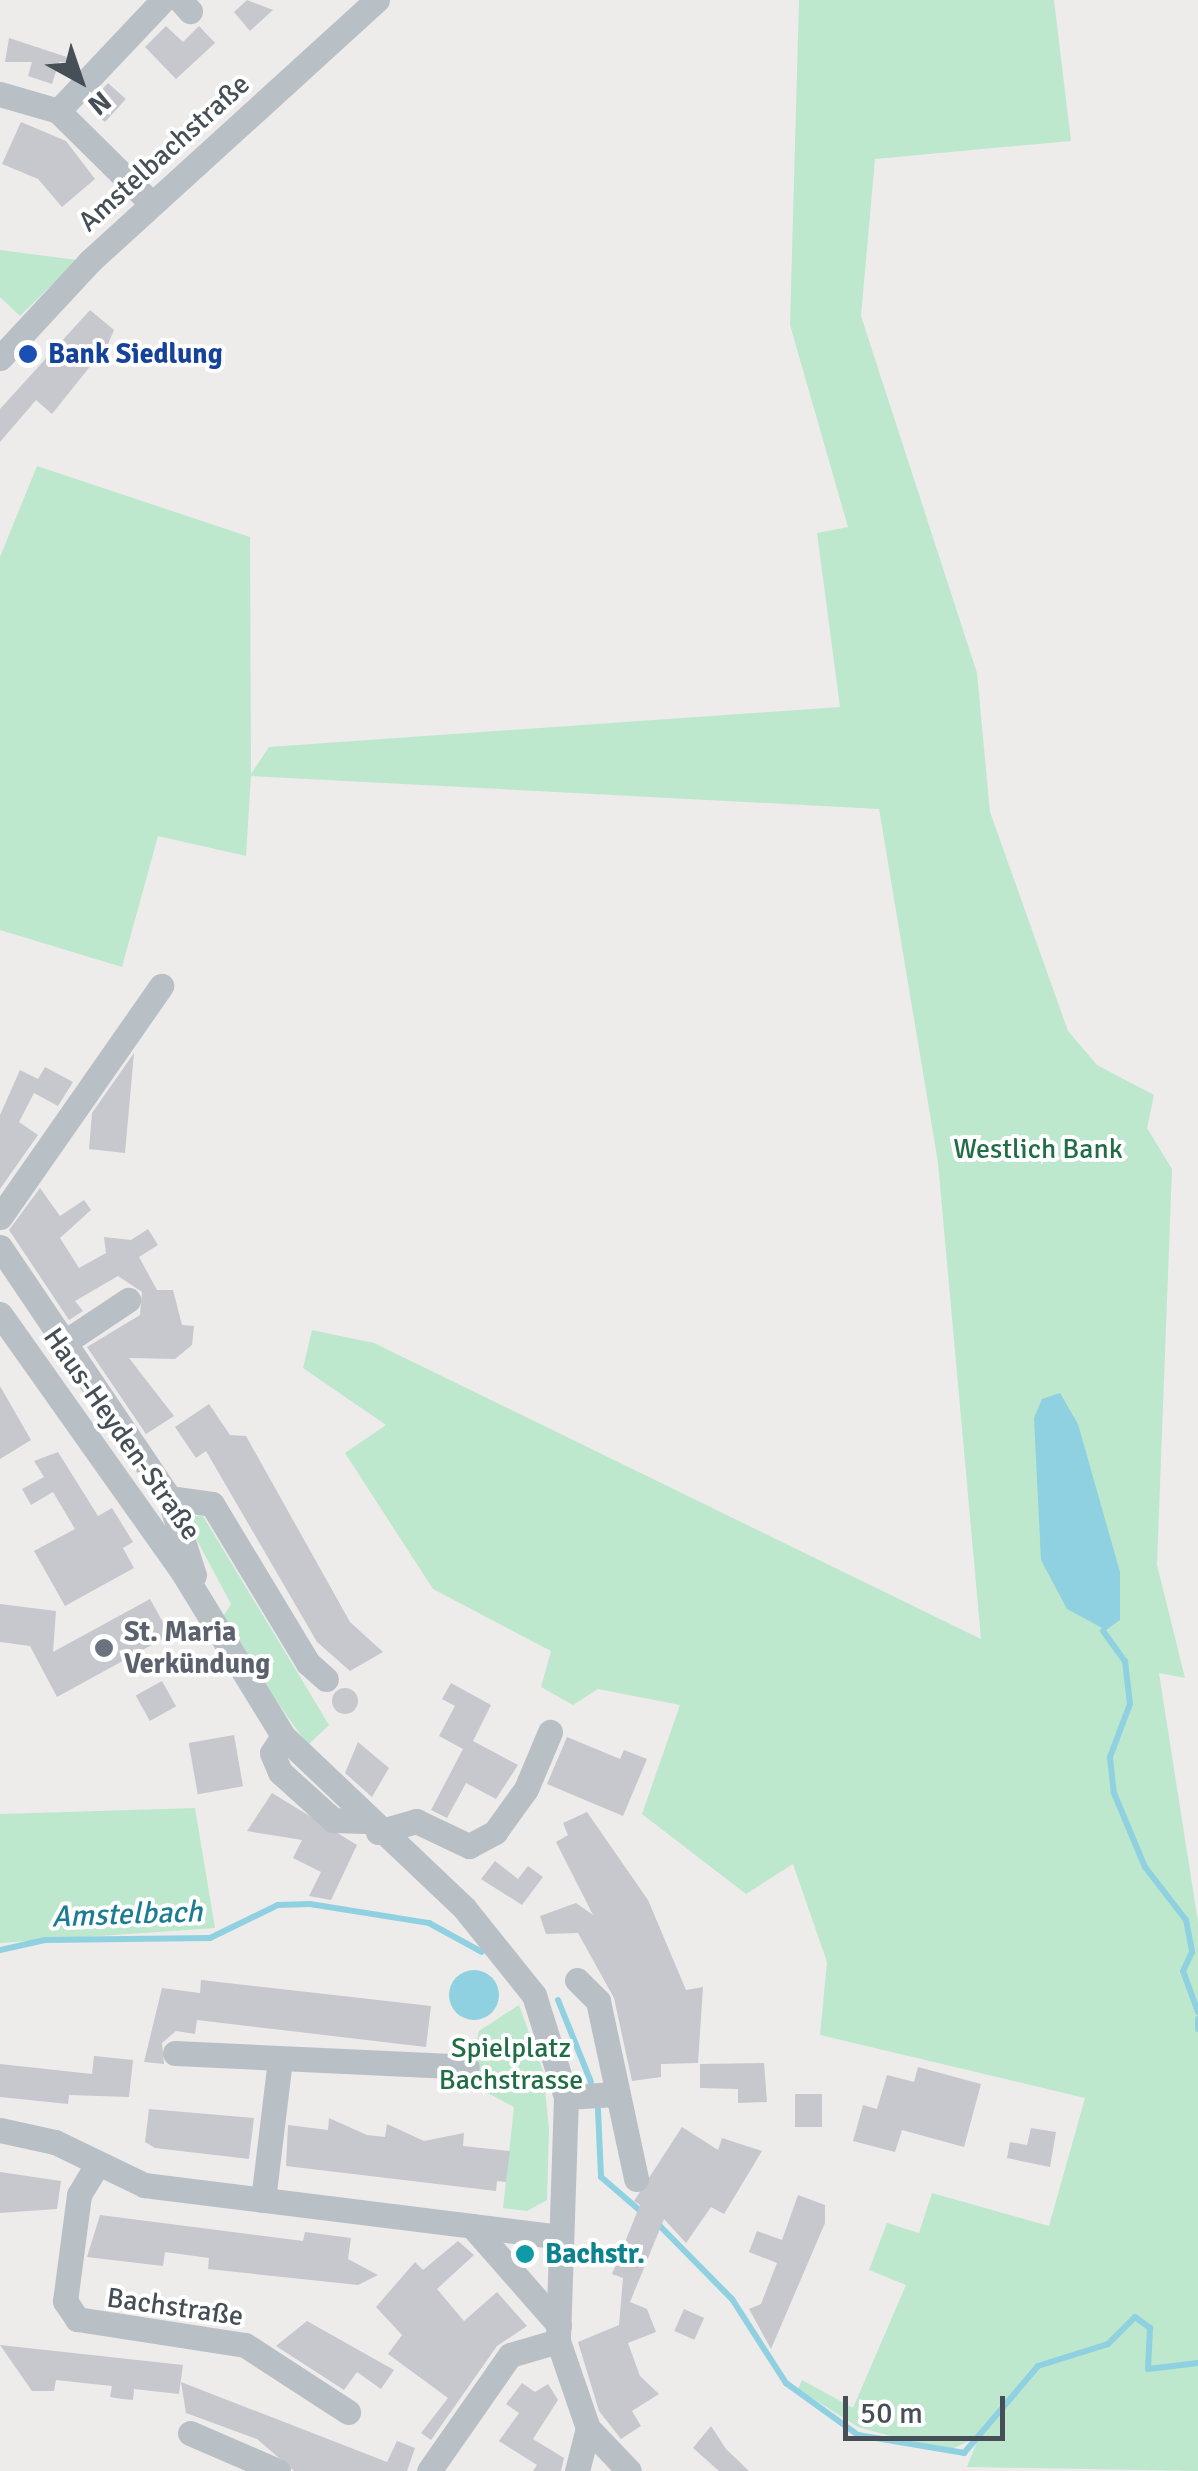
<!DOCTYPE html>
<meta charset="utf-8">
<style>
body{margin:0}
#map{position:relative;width:1198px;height:2471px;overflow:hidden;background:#eeebeb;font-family:Signika,sans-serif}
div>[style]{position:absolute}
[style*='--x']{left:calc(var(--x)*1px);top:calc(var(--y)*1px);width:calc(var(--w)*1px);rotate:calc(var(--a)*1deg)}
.green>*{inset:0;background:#bde8cd}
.water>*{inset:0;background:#8fd1e0}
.round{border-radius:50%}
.stream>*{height:6px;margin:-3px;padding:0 3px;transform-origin:3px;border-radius:3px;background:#8fd1e0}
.building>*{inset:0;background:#c6c8ce;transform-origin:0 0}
.minor>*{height:25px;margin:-12.5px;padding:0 12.5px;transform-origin:12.5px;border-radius:12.5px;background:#b8c0c6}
.dots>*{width:28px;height:28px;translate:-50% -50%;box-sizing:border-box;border:5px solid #fff;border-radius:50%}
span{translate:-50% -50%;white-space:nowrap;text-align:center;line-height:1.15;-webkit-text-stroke:8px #fff;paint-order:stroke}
.street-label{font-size:28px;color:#464f56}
.transit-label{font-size:28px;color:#164399;font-weight:700}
.left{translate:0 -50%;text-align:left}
.park-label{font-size:28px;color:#216d46}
.worship-label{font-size:28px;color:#5b616d;font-weight:700}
.culture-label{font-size:28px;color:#0d838f;font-weight:700}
.water-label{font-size:30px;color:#1c7c93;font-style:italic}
.north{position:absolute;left:30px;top:30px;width:100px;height:100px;-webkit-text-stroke:8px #fff;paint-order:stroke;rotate:140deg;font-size:28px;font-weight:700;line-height:40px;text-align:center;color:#464f56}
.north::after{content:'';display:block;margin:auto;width:35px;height:45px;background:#464f56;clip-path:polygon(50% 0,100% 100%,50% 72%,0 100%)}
.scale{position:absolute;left:843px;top:2396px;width:162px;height:45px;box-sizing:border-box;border:5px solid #464f56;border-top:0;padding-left:12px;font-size:30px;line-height:35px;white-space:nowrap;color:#464f56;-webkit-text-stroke:8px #fff;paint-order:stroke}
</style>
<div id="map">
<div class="green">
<div style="clip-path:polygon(799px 0,1054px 0,1071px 141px,875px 159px,861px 316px,977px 673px,990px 812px,1068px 1031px,1097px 1065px,1154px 1095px,1147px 1128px,1172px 1169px,1157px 1565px,1185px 1678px,1159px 1673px,1198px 1922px,1198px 2471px,967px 2467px,979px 2436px,952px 2449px,901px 2439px,858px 2427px,798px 2389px,802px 2380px,853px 2408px,906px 2285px,869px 2270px,887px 2223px,919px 2233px,932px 2193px,1049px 2226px,1085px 2098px,820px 2035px,827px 1962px,793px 1864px,746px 1894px,642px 1814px,680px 1705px,598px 1689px,573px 1705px,541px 1687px,551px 1651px,433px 1589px,345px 1453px,386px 1425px,303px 1368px,312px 1330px,374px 1343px,981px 1639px,938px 1163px,879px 809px,251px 776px,246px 856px,158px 836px,122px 967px,0 930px,0 557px,37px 466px,250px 537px,251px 774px,269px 747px,840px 707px,817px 533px,848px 527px,790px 325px)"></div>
<div style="clip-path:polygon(0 250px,77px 260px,20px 316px,0 297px)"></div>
<div style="clip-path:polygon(184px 1516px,203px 1516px,329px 1725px,308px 1745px,236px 1645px,222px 1618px,231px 1604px)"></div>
<div style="clip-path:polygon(195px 1808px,215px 1928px,0 1943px,0 1814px)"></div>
<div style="clip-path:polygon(519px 2005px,543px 2071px,549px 2129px,547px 2200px,527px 2211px,503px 2208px,514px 2107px,478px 2088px,475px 2047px,479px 2031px)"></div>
</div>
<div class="water">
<div style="clip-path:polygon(1060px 1393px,1078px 1424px,1120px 1572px,1120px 1620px,1106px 1630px,1067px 1609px,1041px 1560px,1034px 1418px,1042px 1399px)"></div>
<div class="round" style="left:449px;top:1970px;width:50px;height:50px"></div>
</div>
<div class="stream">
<div style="--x:1103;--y:1631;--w:37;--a:54"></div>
<div style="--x:1125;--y:1661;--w:43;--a:83.4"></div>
<div style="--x:1130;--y:1704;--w:57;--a:110.7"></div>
<div style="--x:1110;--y:1757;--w:36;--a:84"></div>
<div style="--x:1114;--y:1793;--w:80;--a:67.3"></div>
<div style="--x:1145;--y:1867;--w:67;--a:52.3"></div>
<div style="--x:1186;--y:1920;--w:33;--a:79"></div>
<div style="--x:1192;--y:1952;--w:21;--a:115"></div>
<div style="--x:1183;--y:1971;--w:44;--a:69.9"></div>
<div style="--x:0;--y:1950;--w:46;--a:-12.5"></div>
<div style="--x:45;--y:1940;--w:165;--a:-0.7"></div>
<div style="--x:210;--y:1938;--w:76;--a:-25.9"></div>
<div style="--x:278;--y:1905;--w:32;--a:-2"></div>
<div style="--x:310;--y:1904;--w:121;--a:9.1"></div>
<div style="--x:429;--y:1923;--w:60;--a:28.7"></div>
<div style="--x:558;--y:2000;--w:88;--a:68.1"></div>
<div style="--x:1198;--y:2019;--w:10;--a:90"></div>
<div style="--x:598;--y:2110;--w:67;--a:87.4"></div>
<div style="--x:601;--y:2177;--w:57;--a:40.7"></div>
<div style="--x:655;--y:2221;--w:110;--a:45.4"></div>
<div style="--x:732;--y:2299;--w:100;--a:57.3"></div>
<div style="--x:786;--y:2383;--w:89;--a:35.8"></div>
<div style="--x:858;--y:2435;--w:108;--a:9.6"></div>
<div style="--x:964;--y:2453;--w:114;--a:-49.6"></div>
<div style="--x:1038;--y:2366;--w:73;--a:-17.4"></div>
<div style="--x:1108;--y:2344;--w:38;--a:-45"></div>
<div style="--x:1135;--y:2317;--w:19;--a:36"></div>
<div style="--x:1150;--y:2328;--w:41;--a:92.8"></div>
<div style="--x:1148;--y:2369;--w:50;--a:-6.8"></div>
</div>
<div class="building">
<div style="clip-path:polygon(247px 0,273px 10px,250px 31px,234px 12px)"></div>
<div style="clip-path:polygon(166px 26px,183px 42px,199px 26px,215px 43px,176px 79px,145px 47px)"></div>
<div style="clip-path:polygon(9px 38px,73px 59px,72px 62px,59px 62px,52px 84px,28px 76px,32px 62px,5px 62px)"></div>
<div style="left:108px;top:83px;width:24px;height:31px;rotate:42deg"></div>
<div style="clip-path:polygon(21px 122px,66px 141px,95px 179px,62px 207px,38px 179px,2px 164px)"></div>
<div style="clip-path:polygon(90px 310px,114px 330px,108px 344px,52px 414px,36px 400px,0 442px,0 409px)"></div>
<div style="clip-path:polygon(134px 1053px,125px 1153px,89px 1149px,92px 1113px)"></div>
<div style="clip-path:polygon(45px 1067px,73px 1082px,58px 1106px,34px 1093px,19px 1122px,38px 1135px,0 1189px,0 1115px,20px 1070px,38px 1079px)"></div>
<div style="clip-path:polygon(40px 1188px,60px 1216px,84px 1200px,91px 1210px,60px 1238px,79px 1268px,106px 1253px,104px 1237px,131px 1240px,148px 1229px,158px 1245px,139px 1257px,157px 1290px,173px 1290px,182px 1325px,194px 1326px,192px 1345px,175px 1359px,129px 1358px,174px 1416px,146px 1434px,87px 1347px,140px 1315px,142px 1292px,118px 1276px,75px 1301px,83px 1311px,69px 1320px,9px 1230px)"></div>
<div style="clip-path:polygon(0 1386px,31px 1440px,0 1459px)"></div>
<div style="clip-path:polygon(209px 1404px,230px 1435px,246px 1436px,350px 1622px,383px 1652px,350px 1671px,317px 1642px,206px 1451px,196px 1458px,175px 1427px)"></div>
<div style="clip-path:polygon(58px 1452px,98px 1516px,112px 1508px,133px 1542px,123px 1548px,134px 1568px,65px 1606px,34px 1551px,75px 1529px,53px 1492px,31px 1505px,22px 1489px,44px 1477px,34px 1461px)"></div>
<div style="clip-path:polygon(150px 1599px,170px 1635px,57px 1697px,30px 1646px,0 1642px,0 1604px,56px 1611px,53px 1652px)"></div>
<div style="left:162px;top:1681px;width:29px;height:30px;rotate:61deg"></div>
<div style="clip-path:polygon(451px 1683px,491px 1705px,473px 1741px,518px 1765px,496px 1799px,466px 1783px,447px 1818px,431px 1810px,463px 1749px,439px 1736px,455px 1706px,442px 1699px)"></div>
<div class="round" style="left:332px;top:1688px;width:26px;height:26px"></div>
<div style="left:234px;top:1735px;width:52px;height:46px;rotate:80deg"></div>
<div style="clip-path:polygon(567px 1737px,620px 1759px,624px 1750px,647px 1759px,623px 1816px,547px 1784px)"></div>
<div style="clip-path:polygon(358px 1742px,389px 1768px,372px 1797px,345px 1773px)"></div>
<div style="clip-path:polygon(272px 1793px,357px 1845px,331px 1900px,309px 1896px,321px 1872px,293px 1858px,302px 1840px,247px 1831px)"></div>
<div style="clip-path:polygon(587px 1812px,648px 1900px,686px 1990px,703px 1987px,698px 2063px,661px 2064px,661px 2077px,632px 2081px,614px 1998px,578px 1933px,546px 1934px,540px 1916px,576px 1903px,593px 1915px,556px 1842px,568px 1835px,563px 1823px)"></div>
<div style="clip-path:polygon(495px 1861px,518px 1879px,528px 1866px,543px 1877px,522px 1905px,481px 1879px)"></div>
<div style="clip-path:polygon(201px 1980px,431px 2006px,426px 2047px,197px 2020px,195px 2034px,176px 2031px,162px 2043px,164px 2064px,144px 2062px,162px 1988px,200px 1993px)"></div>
<div style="clip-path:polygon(94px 2056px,133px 2060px,129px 2097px,69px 2095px,68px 2104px,0 2097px,0 2064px,92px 2074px)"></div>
<div style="clip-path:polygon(764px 2063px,767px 2102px,738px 2103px,738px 2089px,700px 2088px,700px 2064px)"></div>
<div style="clip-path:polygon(918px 2067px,981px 2084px,964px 2147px,902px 2130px,895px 2152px,853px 2141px,863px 2105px,877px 2109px,887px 2075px,914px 2082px)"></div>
<div style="left:795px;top:2094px;width:27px;height:33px"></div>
<div style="clip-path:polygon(149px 2109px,254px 2118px,249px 2159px,155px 2148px,145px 2142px)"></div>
<div style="clip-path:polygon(329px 2118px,367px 2135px,385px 2137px,387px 2124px,424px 2141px,464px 2133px,463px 2146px,510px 2151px,506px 2182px,497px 2181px,496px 2191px,286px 2166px,288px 2125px,328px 2130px)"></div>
<div style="clip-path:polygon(682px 2127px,718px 2150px,722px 2138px,762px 2151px,724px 2214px,711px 2207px,686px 2243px,664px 2219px,630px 2302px,647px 2309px,656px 2332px,628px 2343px,640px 2376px,659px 2394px,632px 2411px,641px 2426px,621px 2439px,599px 2411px,578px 2342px,619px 2325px,623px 2278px,612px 2274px,640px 2205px,634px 2201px)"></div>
<div style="clip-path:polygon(1031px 2128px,1056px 2132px,1050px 2167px,1007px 2158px,1010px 2142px,1027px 2145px)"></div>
<div style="clip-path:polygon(0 2172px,61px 2181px,57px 2209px,0 2213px)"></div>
<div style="clip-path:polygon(798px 2195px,825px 2205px,825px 2223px,771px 2349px,749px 2309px,761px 2304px,777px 2263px,749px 2252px,757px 2231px,782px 2240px)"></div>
<div style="clip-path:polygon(100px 2215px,303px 2241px,305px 2232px,351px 2238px,348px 2259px,378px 2275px,358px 2285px,208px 2269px,209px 2258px,165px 2252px,163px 2266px,87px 2257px)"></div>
<div style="clip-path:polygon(458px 2241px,474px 2255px,437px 2289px,464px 2321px,497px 2292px,527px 2326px,497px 2346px,431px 2440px,421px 2433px,448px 2398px,388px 2354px,402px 2335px,376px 2307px,415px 2262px,423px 2270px)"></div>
<div style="left:684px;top:2309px;width:22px;height:24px;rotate:24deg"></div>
<div style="clip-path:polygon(307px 2321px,394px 2370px,381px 2389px,357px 2372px,344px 2390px,276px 2346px)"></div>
<div style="clip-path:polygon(0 2345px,183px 2365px,179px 2394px,134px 2389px,133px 2400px,122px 2399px,110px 2397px,112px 2386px,56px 2380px,54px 2391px,32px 2391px)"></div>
<div style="clip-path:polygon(181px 2382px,387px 2462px,397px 2441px,415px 2448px,407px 2471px,294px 2471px,257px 2439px,186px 2413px)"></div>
<div style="clip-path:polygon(522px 2383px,535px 2392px,548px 2384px,558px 2400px,533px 2439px,564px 2458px,561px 2471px,533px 2471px,537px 2465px,499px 2441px,519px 2413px,506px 2404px)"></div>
<div style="clip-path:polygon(711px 2426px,726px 2449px,749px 2471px,719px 2471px,693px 2448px)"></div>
</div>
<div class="minor">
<div style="--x:180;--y:0;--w:15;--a:48"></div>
<div style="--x:0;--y:94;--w:60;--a:16.3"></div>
<div style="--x:58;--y:111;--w:131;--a:44.7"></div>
<div style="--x:58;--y:111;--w:153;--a:-46.6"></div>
<div style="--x:0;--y:358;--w:132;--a:-47.1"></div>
<div style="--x:90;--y:261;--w:388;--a:-42.3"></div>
<div style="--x:0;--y:1217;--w:282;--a:-55.1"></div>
<div style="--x:0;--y:1247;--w:303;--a:56"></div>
<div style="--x:169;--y:1498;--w:81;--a:72"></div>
<div style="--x:0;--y:1314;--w:315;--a:54.7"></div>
<div style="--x:182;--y:1571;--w:193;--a:58.5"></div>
<div style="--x:283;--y:1736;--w:251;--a:43.5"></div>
<div style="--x:465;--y:1909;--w:110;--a:51.3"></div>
<div style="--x:534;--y:1995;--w:107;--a:72.6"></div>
<div style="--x:566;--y:2097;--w:244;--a:91.9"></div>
<div style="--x:558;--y:2341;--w:92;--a:71"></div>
<div style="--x:588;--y:2428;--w:59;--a:46.4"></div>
<div style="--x:65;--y:1342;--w:76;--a:-33.7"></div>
<div style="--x:169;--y:1498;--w:43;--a:7.9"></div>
<div style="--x:212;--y:1504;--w:186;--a:58.9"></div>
<div style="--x:308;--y:1663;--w:24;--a:42"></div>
<div style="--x:283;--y:1736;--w:20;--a:123"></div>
<div style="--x:272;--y:1753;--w:21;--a:67"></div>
<div style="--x:280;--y:1772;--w:72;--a:42.2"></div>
<div style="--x:333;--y:1820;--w:31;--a:2"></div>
<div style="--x:378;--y:1832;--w:40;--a:-16"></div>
<div style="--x:416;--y:1821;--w:59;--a:25.3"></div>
<div style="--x:469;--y:1846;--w:30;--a:-28"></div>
<div style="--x:495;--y:1832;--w:53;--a:-54.2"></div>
<div style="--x:526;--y:1789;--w:62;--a:-67.2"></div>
<div style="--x:577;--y:1980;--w:30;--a:45"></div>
<div style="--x:598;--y:2001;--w:182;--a:77.9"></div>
<div style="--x:175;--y:2053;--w:292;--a:2.7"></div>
<div style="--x:566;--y:2097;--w:50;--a:-3.4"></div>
<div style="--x:0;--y:2130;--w:56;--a:12.3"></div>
<div style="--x:55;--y:2142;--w:99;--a:25.8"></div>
<div style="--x:144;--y:2185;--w:419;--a:7.1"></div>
<div style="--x:95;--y:2168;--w:31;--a:121"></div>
<div style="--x:79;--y:2195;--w:107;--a:97.5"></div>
<div style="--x:65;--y:2301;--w:22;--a:56"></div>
<div style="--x:77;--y:2319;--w:170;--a:8.8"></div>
<div style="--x:245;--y:2345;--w:123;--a:33"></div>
<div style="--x:263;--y:2200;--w:141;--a:-83.1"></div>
<div style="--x:472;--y:2226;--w:132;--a:48.7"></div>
<div style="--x:190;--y:2433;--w:96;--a:23.4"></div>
<div style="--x:429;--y:2471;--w:141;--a:-55.1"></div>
<div style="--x:510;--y:2355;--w:50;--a:-16.3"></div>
<div style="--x:577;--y:2471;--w:44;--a:-75.7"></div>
</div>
<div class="dots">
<div style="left:28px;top:354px;background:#1a4fb4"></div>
<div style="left:104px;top:1648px;background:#6b7280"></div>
<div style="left:525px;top:2254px;background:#0f9aa8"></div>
</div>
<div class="street-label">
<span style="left:164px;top:153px;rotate:-42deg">Amstelbachstraße</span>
<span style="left:122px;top:1434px;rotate:55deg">Haus-Heyden-Straße</span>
<span style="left:175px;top:2307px;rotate:8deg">Bachstraße</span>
</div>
<div class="transit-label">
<span class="left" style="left:48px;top:354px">Bank Siedlung</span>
</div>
<div class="park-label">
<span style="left:1038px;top:1149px">Westlich Bank</span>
<span style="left:511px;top:2064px">Spielplatz<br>Bachstrasse</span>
</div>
<div class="worship-label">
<span class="left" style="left:124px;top:1648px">St. Maria<br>Verkündung</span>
</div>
<div class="culture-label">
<span class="left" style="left:545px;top:2254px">Bachstr.</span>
</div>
<div class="water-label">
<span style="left:127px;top:1915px;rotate:-2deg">Amstelbach</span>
</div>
<div class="north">N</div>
<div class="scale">50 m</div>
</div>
